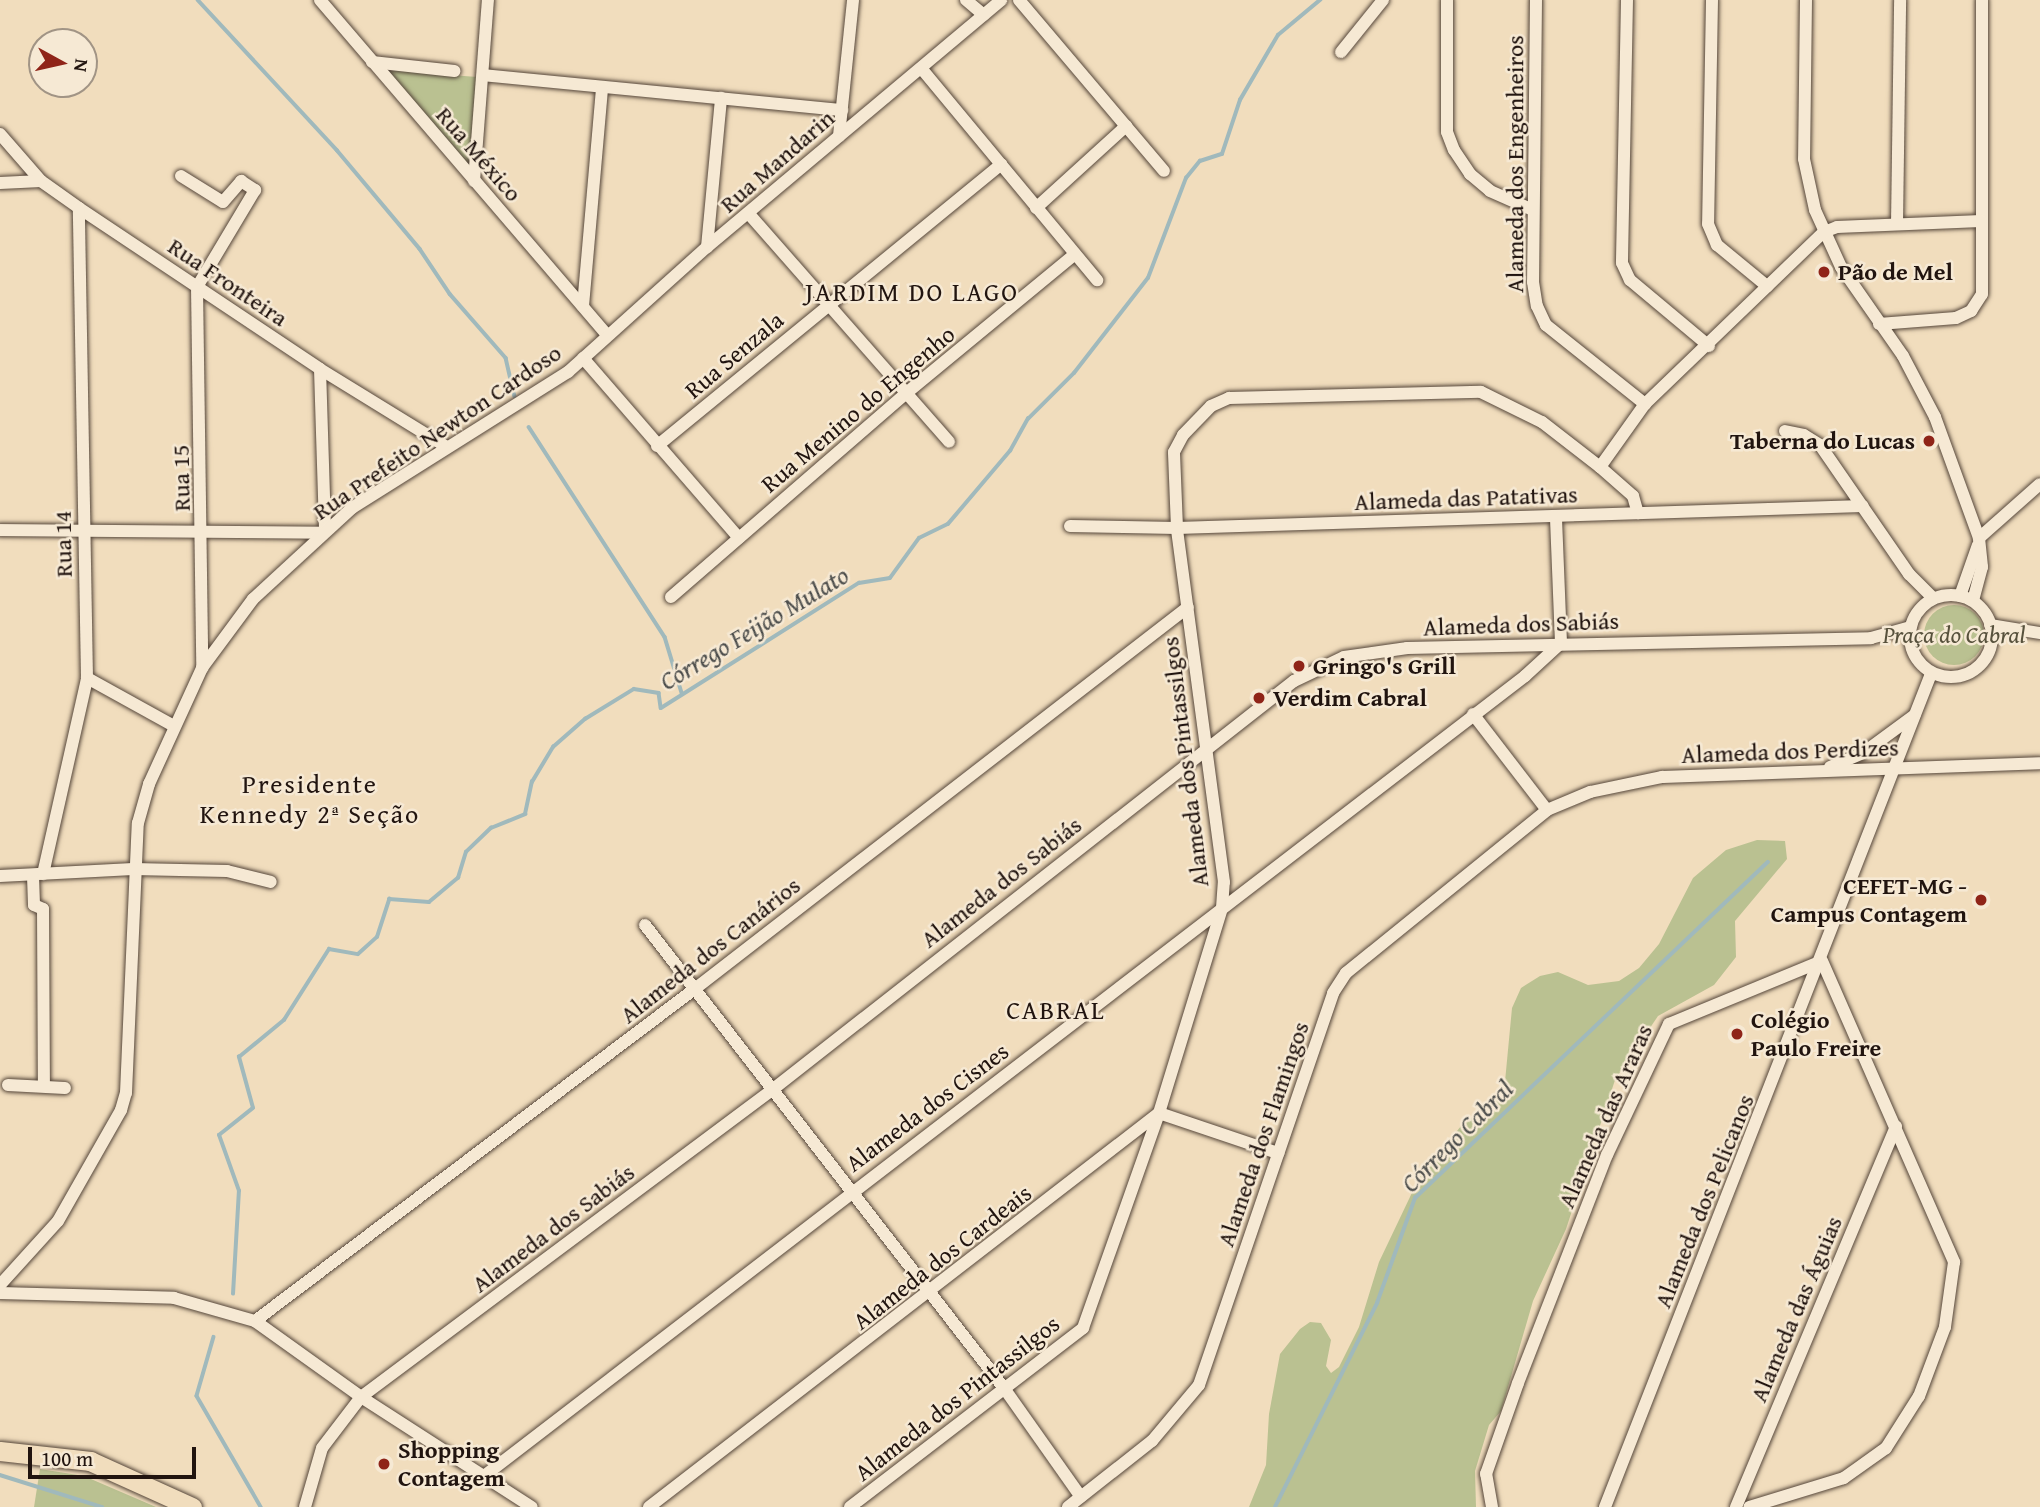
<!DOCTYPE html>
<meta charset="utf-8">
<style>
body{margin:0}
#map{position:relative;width:2040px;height:1507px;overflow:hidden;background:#f1ddbd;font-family:"Gentium Book Plus",serif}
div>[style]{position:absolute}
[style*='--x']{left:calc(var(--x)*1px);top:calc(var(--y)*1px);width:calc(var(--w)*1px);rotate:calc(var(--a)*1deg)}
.green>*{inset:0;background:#bac191}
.round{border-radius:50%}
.stream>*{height:3.5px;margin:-1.75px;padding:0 1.75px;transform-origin:1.75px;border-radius:1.75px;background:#a0b9bc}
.roads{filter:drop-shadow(0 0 2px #55463a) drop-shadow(0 0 2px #55463a)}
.street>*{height:12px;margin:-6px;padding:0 6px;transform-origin:6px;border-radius:6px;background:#f6e9d4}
.street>.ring{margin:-6px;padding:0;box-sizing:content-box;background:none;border:12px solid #f6e9d4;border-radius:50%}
.primary>*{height:19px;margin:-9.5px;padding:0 9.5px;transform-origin:9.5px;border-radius:9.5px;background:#f1ddbd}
.dots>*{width:19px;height:19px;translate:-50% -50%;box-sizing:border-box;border:4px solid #f6e9d4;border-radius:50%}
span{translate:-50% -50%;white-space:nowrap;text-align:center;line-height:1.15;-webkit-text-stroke:5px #f6e9d4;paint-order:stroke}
.street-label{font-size:24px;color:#21140f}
.poi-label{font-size:24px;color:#21140f;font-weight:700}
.left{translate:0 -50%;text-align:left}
.right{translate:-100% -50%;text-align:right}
.park-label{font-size:24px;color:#57513c;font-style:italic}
.neighbourhood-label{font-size:26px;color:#21140f;letter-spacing:2px}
.water-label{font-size:26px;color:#4d4e4c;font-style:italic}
.north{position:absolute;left:28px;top:28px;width:70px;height:70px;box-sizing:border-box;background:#f6e9d4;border:2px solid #a19485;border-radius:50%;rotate:98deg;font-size:19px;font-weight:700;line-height:28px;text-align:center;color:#21140f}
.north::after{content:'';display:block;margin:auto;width:24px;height:32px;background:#8f2418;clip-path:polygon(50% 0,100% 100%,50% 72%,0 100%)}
.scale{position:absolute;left:28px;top:1447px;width:168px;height:32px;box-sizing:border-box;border:4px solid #21140f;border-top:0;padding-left:9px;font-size:21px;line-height:24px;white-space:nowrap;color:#21140f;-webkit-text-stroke:5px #f6e9d4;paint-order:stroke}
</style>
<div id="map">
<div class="green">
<div style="clip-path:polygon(387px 70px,477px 77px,469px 168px)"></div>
<div class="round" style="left:1924px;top:605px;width:60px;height:60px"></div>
<div style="clip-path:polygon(1757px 840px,1785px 841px,1787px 859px,1735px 921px,1736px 957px,1714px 985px,1658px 1016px,1615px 1080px,1566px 1229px,1533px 1301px,1501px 1411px,1489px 1425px,1475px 1471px,1476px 1507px,1249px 1507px,1266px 1465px,1269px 1414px,1280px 1354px,1300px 1329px,1310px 1322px,1321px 1323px,1331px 1340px,1326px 1366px,1331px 1373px,1339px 1367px,1359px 1327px,1379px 1262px,1419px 1178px,1461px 1126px,1504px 1092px,1512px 1008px,1521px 988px,1540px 976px,1558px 972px,1588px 985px,1619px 981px,1639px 968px,1659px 944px,1693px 878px,1726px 850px)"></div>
<div style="clip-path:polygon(40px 1469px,84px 1476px,156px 1507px,34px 1507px)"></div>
</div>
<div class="stream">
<div style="--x:198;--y:0;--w:205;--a:47.2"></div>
<div style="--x:337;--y:150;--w:129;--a:50"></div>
<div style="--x:420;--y:249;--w:54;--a:56.3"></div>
<div style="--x:450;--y:294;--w:85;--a:48.8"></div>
<div style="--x:506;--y:358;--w:39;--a:77"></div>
<div style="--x:529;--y:427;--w:250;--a:57.1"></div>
<div style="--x:665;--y:637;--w:59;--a:73.1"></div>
<div style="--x:233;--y:1294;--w:103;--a:-86.7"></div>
<div style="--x:239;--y:1191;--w:59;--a:-109.7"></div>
<div style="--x:219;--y:1135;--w:43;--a:-38.5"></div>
<div style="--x:253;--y:1108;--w:53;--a:-105.4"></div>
<div style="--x:239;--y:1057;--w:58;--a:-39.4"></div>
<div style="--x:284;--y:1020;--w:84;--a:-57.6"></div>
<div style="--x:329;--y:949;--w:29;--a:10"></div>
<div style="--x:358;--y:954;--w:25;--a:-42"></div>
<div style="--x:377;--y:937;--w:40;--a:-72"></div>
<div style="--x:389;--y:899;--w:40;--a:4.3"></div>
<div style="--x:429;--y:902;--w:38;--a:-40"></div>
<div style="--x:458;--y:878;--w:27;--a:-73"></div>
<div style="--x:466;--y:852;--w:35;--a:-44"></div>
<div style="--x:491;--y:828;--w:37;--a:-22"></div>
<div style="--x:525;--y:814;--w:33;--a:-78"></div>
<div style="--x:532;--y:782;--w:41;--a:-59"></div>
<div style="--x:553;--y:747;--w:43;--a:-41.2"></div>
<div style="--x:585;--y:719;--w:57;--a:-31.5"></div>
<div style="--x:634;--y:689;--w:25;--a:9"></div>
<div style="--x:659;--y:693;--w:15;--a:82"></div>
<div style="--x:661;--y:708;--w:234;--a:-32.3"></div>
<div style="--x:859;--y:583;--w:31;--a:-9"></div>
<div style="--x:890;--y:578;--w:49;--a:-54.1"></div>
<div style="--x:919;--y:538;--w:32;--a:-26"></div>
<div style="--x:948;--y:524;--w:96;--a:-49.7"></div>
<div style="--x:1010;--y:451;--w:37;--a:-61"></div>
<div style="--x:1028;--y:419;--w:65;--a:-45"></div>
<div style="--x:1074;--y:373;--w:120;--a:-52.1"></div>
<div style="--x:1148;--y:278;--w:107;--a:-69.2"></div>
<div style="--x:1186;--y:178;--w:22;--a:-51"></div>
<div style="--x:1200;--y:161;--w:23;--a:-18"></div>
<div style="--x:1222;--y:154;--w:57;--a:-71.6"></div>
<div style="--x:1240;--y:100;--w:75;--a:-59.7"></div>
<div style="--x:1278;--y:35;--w:55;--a:-39.8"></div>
<div style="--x:214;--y:1337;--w:61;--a:106.1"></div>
<div style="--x:197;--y:1396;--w:128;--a:60"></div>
<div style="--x:0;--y:1475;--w:107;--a:17.4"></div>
<div style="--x:1275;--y:1507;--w:228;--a:-63.4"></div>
<div style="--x:1377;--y:1303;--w:112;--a:-70.1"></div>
<div style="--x:1415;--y:1198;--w:487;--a:-43.6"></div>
</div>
<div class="roads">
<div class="street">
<div style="--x:320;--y:0;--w:441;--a:49.4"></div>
<div style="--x:966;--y:0;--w:23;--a:40"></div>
<div style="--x:1019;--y:0;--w:224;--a:49.7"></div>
<div style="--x:1447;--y:0;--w:132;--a:90"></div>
<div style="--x:1447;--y:132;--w:19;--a:69"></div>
<div style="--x:1454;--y:150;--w:29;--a:56"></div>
<div style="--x:1470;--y:174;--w:26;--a:40"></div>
<div style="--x:1490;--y:191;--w:47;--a:23.8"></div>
<div style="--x:1536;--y:0;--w:282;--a:90.6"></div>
<div style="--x:1533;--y:282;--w:24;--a:81"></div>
<div style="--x:1537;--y:306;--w:21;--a:65"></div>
<div style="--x:1546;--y:325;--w:127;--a:38.6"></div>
<div style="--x:1627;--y:0;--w:263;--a:91.1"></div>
<div style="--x:1622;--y:263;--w:19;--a:65"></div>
<div style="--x:1630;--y:280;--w:103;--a:39.9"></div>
<div style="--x:1712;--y:0;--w:224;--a:91"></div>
<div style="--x:1708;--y:224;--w:23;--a:67"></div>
<div style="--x:1717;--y:245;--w:65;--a:39.4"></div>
<div style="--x:1806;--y:0;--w:159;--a:90.7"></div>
<div style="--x:1804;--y:159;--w:52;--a:77.8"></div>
<div style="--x:1815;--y:210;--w:63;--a:65.5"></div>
<div style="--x:1841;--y:267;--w:108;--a:55.1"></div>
<div style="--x:1903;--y:356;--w:69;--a:62.3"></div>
<div style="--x:1935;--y:417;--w:129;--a:70"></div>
<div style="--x:1979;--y:538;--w:29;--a:84"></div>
<div style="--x:1982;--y:567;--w:35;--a:105"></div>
<div style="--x:1341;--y:52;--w:67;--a:-51.1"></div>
<div style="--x:372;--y:62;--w:83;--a:6.2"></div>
<div style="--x:921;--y:68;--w:276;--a:50.3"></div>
<div style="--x:483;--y:75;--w:361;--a:5.6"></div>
<div style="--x:0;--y:134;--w:62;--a:48.9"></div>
<div style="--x:41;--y:181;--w:47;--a:35.4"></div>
<div style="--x:79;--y:208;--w:290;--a:33.7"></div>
<div style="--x:320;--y:369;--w:149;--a:31.6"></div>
<div style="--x:839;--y:136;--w:137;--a:-84.1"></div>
<div style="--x:181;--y:176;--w:49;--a:31.8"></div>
<div style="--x:223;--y:202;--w:28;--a:-49"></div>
<div style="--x:241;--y:181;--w:17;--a:33"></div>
<div style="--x:255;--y:190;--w:113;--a:120.9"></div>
<div style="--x:197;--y:287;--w:381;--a:89.2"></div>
<div style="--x:474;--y:181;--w:182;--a:-85.6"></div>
<div style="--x:0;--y:183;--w:41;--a:-2.8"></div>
<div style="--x:1036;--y:208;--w:122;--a:-42.3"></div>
<div style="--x:749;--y:214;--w:303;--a:48.7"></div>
<div style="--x:1897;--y:224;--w:224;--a:-89.2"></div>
<div style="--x:707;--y:247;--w:150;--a:-84.6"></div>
<div style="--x:583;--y:306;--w:219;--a:-85"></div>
<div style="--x:1879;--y:324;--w:77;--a:-4.5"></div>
<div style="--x:1956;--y:318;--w:17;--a:-25"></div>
<div style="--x:1971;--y:311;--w:20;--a:-57"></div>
<div style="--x:1982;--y:294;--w:294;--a:-90"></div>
<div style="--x:583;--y:358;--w:238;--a:49.1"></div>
<div style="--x:320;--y:369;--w:160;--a:88.2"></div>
<div style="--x:1785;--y:431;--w:19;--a:12"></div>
<div style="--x:1804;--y:435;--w:19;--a:32"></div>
<div style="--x:1820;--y:445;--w:157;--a:55.4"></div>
<div style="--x:1909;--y:574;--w:34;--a:45"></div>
<div style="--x:657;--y:446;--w:445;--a:-39.3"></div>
<div style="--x:1600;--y:467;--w:77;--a:-54.5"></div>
<div style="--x:1645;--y:404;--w:248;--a:-43.9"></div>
<div style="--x:1824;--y:232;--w:14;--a:-21"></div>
<div style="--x:1837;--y:227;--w:144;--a:-2.4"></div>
<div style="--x:1070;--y:526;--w:107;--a:1.1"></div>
<div style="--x:1177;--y:528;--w:686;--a:-1.84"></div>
<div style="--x:0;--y:530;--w:321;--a:0.5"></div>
<div style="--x:1979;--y:538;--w:81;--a:-41.5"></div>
<div class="ring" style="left:1910px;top:595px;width:70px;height:70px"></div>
<div style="--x:1960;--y:596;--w:54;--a:-70.6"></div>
<div style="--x:671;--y:597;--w:308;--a:-40.9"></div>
<div style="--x:904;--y:395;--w:220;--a:-39.5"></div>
<div style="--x:1990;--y:625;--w:51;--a:9.1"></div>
<div style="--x:87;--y:678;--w:99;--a:28.9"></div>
<div style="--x:1473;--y:714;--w:121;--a:52.4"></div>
<div style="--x:1830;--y:767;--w:36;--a:-23"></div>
<div style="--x:1863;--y:753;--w:64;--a:-36.2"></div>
<div style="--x:43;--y:874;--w:201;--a:-77.3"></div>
<div style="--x:87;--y:678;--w:470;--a:-91"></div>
<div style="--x:0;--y:876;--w:133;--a:-3"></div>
<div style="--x:133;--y:869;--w:94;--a:1.2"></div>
<div style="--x:227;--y:871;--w:45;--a:14"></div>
<div style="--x:33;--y:876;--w:29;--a:88"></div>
<div style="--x:34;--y:905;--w:10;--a:24"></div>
<div style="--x:43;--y:909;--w:176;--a:89.7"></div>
<div style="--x:645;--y:925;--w:586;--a:52.21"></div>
<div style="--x:1004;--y:1388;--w:133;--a:54.8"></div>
<div style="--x:8;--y:1085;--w:57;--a:3"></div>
<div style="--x:0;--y:1285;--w:86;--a:-47.8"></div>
<div style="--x:58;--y:1221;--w:128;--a:-60.4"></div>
<div style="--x:121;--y:1110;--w:18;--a:-74"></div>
<div style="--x:126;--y:1093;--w:270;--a:-87.5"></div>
<div style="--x:138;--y:823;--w:41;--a:-74.2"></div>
<div style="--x:149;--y:784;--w:128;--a:-65.4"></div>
<div style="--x:202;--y:668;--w:86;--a:-53.5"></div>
<div style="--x:253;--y:599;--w:134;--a:-42.6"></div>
<div style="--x:352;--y:508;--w:255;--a:-32.2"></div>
<div style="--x:568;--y:372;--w:187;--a:-42"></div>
<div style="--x:707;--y:247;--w:384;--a:-40"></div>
<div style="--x:0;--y:1293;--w:174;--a:1.6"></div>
<div style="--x:174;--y:1298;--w:84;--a:15.9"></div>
<div style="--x:255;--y:1321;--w:130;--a:35.6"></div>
<div style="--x:361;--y:1397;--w:203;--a:32.8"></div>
<div style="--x:255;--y:1321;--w:553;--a:-37.06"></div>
<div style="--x:696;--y:988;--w:622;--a:-37.75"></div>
<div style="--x:484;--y:1476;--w:1313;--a:-37.54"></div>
<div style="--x:1525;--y:676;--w:49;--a:-42.5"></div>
<div style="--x:1561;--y:643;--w:126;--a:-92.3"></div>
<div style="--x:305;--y:1507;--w:61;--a:-73.9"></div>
<div style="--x:322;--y:1448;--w:64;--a:-52.6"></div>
<div style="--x:361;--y:1397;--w:513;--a:-36.76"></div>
<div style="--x:772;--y:1090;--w:663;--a:-38.08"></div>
<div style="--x:1294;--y:681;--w:55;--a:-25.6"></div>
<div style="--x:1344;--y:657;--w:64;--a:-8.1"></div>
<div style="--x:1407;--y:648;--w:464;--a:-1.2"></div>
<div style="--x:1871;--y:638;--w:41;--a:-15.4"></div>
<div style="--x:649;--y:1507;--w:644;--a:-37.69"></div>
<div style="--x:1159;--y:1113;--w:126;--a:18.6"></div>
<div style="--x:850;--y:1507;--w:294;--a:-37.5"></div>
<div style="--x:1083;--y:1328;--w:228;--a:-70.5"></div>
<div style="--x:1159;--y:1113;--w:214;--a:-72.9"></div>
<div style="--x:1222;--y:908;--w:26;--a:-86"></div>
<div style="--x:1224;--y:882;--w:357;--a:-97.6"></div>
<div style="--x:1177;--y:528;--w:76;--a:-92.3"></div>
<div style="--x:1174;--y:452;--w:19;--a:-62"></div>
<div style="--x:1183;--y:435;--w:40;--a:-46"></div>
<div style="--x:1211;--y:406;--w:20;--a:-24"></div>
<div style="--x:1229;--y:398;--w:252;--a:-1.4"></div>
<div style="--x:1481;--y:392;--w:68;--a:26.2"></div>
<div style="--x:1542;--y:422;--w:73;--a:37.8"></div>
<div style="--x:1600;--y:467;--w:44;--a:41.3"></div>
<div style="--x:1633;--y:496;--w:18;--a:74"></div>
<div style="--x:1068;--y:1507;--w:107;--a:-38.2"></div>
<div style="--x:1152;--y:1441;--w:73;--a:-50"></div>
<div style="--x:1199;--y:1385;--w:414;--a:-71.1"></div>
<div style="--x:1333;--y:993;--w:24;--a:-57"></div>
<div style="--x:1346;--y:973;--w:259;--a:-39"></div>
<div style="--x:1547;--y:810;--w:47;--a:-22.7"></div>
<div style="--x:1590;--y:792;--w:74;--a:-11.8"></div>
<div style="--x:1662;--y:777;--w:378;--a:-2.1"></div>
<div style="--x:1492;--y:1507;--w:34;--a:-100"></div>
<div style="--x:1486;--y:1474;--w:96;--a:-70.6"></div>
<div style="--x:1518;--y:1383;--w:245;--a:-68.7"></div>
<div style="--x:1607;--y:1155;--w:145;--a:-64.7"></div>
<div style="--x:1669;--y:1024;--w:165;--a:-22.4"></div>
<div style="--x:1822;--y:961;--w:329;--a:66.3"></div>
<div style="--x:1954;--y:1262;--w:66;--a:97.9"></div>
<div style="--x:1945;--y:1327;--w:74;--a:110.6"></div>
<div style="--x:1919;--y:1396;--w:62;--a:122.4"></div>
<div style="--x:1886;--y:1448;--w:52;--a:144.5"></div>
<div style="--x:1844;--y:1478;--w:99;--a:163"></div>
<div style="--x:1605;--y:1507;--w:895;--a:-68.63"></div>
<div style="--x:1736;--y:1507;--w:413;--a:-67.2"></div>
</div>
<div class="primary">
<div style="--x:0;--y:1451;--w:91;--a:6.3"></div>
<div style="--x:90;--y:1461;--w:112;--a:24.3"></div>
</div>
</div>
<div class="dots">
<div style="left:1824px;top:272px;background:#8f2418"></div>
<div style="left:1929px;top:441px;background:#8f2418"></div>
<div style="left:1299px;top:666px;background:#8f2418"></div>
<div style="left:1259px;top:698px;background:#8f2418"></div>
<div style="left:1981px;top:900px;background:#8f2418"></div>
<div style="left:1737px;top:1034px;background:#8f2418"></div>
<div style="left:384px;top:1464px;background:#8f2418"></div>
</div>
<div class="street-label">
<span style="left:479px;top:154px;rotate:49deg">Rua México</span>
<span style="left:777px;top:161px;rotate:-41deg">Rua Mandarin</span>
<span style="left:1515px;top:164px;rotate:-90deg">Alameda dos Engenheiros</span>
<span style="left:228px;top:282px;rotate:34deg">Rua Fronteira</span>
<span style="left:734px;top:355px;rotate:-40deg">Rua Senzala</span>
<span style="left:858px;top:409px;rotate:-40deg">Rua Menino do Engenho</span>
<span style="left:437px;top:432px;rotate:-34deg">Rua Prefeito Newton Cardoso</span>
<span style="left:181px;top:478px;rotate:-91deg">Rua 15</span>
<span style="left:1466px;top:498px;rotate:-2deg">Alameda das Patativas</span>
<span style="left:63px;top:544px;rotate:-91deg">Rua 14</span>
<span style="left:1521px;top:624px;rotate:-2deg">Alameda dos Sabiás</span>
<span style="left:1790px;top:751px;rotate:-2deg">Alameda dos Perdizes</span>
<span style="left:1185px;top:762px;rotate:-97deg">Alameda dos Pintassilgos</span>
<span style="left:1001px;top:882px;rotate:-38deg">Alameda dos Sabiás</span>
<span style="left:710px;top:950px;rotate:-38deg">Alameda dos Canários</span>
<span style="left:927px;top:1107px;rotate:-37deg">Alameda dos Cisnes</span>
<span style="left:1605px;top:1116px;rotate:-66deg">Alameda das Araras</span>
<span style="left:1263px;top:1134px;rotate:-71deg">Alameda dos Flamingos</span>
<span style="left:1704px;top:1201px;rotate:-68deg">Alameda dos Pelicanos</span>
<span style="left:553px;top:1228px;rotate:-37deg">Alameda dos Sabiás</span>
<span style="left:942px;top:1257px;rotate:-38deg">Alameda dos Cardeais</span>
<span style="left:1796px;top:1309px;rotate:-67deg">Alameda das Águias</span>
<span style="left:957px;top:1398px;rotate:-38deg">Alameda dos Pintassilgos</span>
</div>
<div class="poi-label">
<span class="left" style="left:1838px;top:272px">Pão de Mel</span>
<span class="right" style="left:1915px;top:441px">Taberna do Lucas</span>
<span class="left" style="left:1313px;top:666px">Gringo's Grill</span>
<span class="left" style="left:1273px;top:698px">Verdim Cabral</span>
<span class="right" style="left:1967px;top:900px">CEFET-MG -<br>Campus Contagem</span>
<span class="left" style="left:1751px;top:1034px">Colégio<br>Paulo Freire</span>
<span class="left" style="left:398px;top:1464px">Shopping<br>Contagem</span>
</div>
<div class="park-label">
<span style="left:1954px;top:635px">Praça do Cabral</span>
</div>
<div class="neighbourhood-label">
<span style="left:912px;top:292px">JARDIM DO LAGO</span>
<span style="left:310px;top:799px">Presidente<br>Kennedy 2ª Seção</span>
<span style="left:1056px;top:1010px">CABRAL</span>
</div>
<div class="water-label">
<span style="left:754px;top:628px;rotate:-31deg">Córrego Feijão Mulato</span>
<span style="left:1457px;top:1136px;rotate:-45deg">Córrego Cabral</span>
</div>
<div class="north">N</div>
<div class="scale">100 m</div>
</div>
